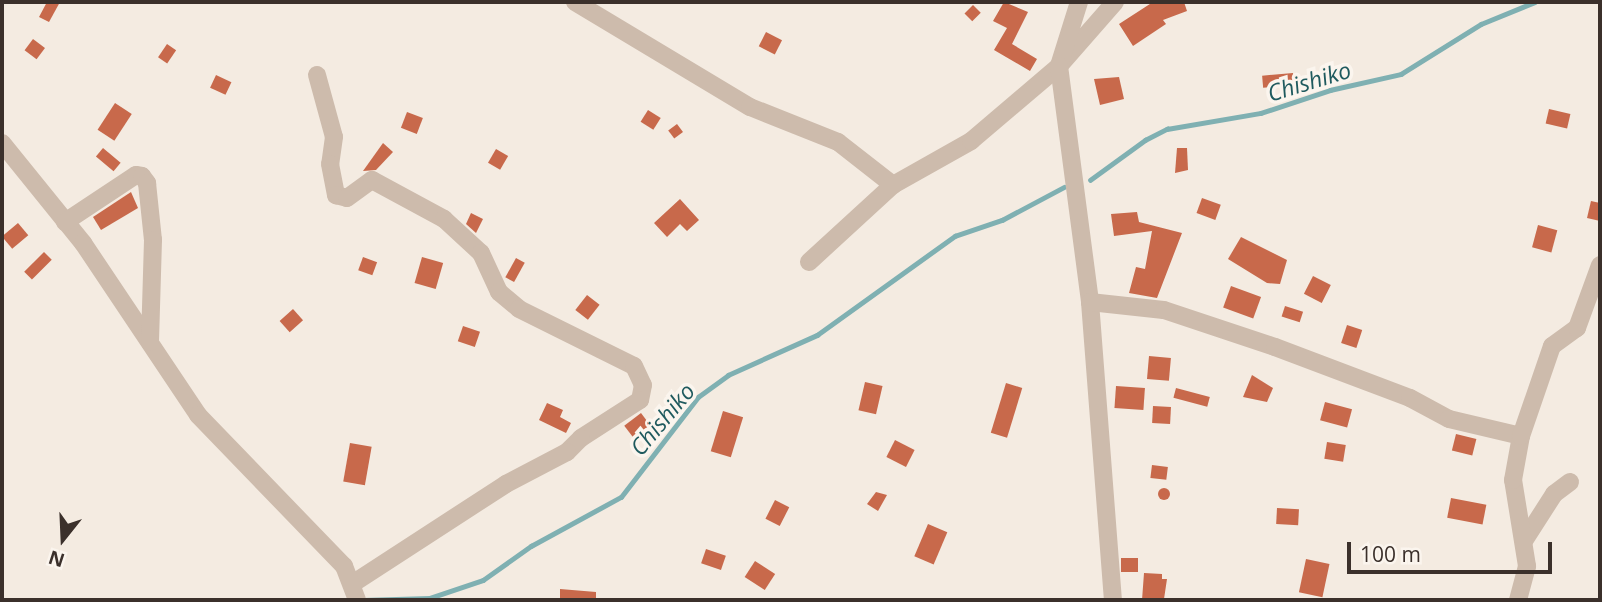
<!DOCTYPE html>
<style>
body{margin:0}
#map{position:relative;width:1602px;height:602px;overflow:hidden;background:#f4ebe1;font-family:"Open Sans",sans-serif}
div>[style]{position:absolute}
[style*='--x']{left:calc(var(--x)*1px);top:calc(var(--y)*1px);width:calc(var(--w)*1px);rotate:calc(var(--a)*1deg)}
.stream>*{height:4.5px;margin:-2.25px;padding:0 2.25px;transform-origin:2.25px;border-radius:2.25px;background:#7fb0b2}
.building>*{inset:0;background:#c8694b;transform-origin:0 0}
.round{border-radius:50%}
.minor>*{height:18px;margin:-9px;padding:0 9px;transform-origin:9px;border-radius:9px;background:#cdbbac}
span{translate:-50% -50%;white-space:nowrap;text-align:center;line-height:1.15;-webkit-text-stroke:7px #fbf5ee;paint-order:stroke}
.water-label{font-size:23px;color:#1f5a5e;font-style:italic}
.frame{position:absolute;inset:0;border:4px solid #3b302b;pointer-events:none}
.north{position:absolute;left:28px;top:504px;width:70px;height:70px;-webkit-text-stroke:5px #fbf5ee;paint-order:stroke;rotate:198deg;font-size:19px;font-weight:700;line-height:28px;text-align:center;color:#3b302b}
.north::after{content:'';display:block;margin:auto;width:24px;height:32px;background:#3b302b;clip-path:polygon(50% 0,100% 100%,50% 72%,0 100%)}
.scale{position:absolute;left:1347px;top:542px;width:205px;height:32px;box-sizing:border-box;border:4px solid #3b302b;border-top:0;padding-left:9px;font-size:21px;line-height:24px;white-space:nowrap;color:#3b302b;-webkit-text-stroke:5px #fbf5ee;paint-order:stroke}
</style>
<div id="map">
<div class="stream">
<div style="--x:1090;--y:180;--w:68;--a:-36"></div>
<div style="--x:1145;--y:140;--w:25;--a:-27"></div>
<div style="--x:1167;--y:129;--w:95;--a:-9.7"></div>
<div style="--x:1261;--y:113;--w:73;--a:-18.4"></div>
<div style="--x:1330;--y:90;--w:73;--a:-12.7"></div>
<div style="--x:1401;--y:74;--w:94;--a:-32"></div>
<div style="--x:1481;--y:24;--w:58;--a:-22.2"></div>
<div style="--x:362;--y:600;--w:68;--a:-1.7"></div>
<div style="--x:430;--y:598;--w:56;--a:-18.8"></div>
<div style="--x:483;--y:580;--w:59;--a:-35.3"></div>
<div style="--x:531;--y:546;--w:102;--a:-28.6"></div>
<div style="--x:621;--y:497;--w:126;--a:-52.4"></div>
<div style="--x:698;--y:397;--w:37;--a:-36"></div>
<div style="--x:728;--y:375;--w:98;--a:-24.2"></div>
<div style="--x:817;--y:335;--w:170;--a:-35.7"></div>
<div style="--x:955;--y:236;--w:50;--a:-18.8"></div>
<div style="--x:1002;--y:220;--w:70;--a:-28"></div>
</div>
<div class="building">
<div style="clip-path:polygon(47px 2px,60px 2px,49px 22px,39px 17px)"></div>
<div style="clip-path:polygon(1004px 2px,1028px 12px,1012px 44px,1037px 59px,1030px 71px,994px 50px,1007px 28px,993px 21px)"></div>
<div style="clip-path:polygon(1153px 2px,1184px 2px,1187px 11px,1163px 20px,1166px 24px,1133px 46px,1119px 24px)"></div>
<div style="left:973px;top:5px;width:11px;height:12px;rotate:45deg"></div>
<div style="left:766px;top:32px;width:18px;height:16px;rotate:27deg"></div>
<div style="left:33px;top:39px;width:15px;height:14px;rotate:37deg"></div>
<div style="left:167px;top:44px;width:11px;height:16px;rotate:34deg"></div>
<div style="left:1293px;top:73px;width:12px;height:31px;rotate:85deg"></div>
<div style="left:216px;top:75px;width:17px;height:14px;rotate:25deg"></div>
<div style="clip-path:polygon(1119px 77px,1124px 99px,1100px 105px,1094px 79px)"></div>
<div style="left:115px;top:103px;width:20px;height:32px;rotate:33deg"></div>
<div style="left:1549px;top:109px;width:22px;height:15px;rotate:13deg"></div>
<div style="left:648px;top:110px;width:15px;height:14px;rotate:32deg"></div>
<div style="left:407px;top:112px;width:17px;height:17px;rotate:21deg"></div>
<div style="left:677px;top:124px;width:10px;height:11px;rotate:53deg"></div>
<div style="clip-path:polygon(383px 143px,393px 152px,376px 170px,363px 171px)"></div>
<div style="left:103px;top:148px;width:23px;height:11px;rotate:40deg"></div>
<div style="clip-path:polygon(1177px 148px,1187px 148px,1188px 170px,1175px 173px)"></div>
<div style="left:496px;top:149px;width:14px;height:16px;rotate:30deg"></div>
<div style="clip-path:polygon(131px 192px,138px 208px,101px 230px,93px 217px)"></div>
<div style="left:1202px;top:198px;width:20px;height:16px;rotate:20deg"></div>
<div style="clip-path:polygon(680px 199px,699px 220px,687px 231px,680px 224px,667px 237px,654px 223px)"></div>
<div style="clip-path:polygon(1591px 201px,1600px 203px,1600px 221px,1587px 218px)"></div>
<div style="clip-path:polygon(1137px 212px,1139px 222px,1182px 233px,1157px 298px,1129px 293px,1136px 267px,1145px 269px,1152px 231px,1114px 236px,1111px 214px)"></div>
<div style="clip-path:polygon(471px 213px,483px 219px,476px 233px,466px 224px)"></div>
<div style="left:18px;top:223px;width:16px;height:21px;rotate:50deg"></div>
<div style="left:1538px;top:225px;width:20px;height:23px;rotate:15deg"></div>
<div style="clip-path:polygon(1241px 237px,1287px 260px,1280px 284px,1267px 283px,1228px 259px)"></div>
<div style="left:44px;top:252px;width:11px;height:28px;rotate:45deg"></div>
<div style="left:363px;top:257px;width:15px;height:14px;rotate:20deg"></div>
<div style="left:422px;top:257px;width:22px;height:27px;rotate:16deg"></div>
<div style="left:516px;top:258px;width:10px;height:22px;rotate:29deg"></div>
<div style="left:1313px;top:276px;width:20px;height:20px;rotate:27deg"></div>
<div style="left:1231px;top:286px;width:32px;height:23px;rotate:20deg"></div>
<div style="left:587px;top:295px;width:16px;height:19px;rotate:38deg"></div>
<div style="left:1285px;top:306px;width:19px;height:11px;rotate:18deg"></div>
<div style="left:293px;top:309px;width:15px;height:18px;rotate:48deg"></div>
<div style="left:1347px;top:325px;width:16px;height:19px;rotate:18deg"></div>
<div style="left:463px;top:326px;width:18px;height:16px;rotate:19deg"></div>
<div style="left:1149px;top:356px;width:22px;height:23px;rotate:5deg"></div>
<div style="clip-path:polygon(1252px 375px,1273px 388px,1267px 402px,1243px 397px)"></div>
<div style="left:865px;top:382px;width:18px;height:29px;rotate:13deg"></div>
<div style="left:1006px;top:383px;width:17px;height:52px;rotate:17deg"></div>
<div style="left:1116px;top:386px;width:29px;height:22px;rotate:4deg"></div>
<div style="left:1176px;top:388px;width:35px;height:10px;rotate:15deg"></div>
<div style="left:1325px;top:402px;width:28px;height:19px;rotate:15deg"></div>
<div style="clip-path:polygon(547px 403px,563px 410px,560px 417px,571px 423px,566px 433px,539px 420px)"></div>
<div style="left:1153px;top:406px;width:18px;height:17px;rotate:3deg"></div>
<div style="left:723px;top:411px;width:21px;height:42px;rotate:17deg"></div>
<div style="left:641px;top:413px;width:15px;height:21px;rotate:53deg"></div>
<div style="left:1456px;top:434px;width:21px;height:17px;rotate:14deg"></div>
<div style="left:895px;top:440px;width:22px;height:19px;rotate:27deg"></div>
<div style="left:1327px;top:442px;width:19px;height:17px;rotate:9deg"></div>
<div style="left:350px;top:443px;width:22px;height:39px;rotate:10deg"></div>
<div style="left:1152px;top:465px;width:16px;height:13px;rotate:7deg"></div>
<div class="round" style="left:1158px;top:488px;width:12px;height:12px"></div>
<div style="clip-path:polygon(876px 492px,887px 495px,878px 511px,867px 504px)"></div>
<div style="left:1451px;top:498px;width:36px;height:20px;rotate:11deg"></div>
<div style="left:775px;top:500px;width:16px;height:21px;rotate:27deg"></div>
<div style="left:1277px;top:508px;width:22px;height:16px;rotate:3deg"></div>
<div style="left:928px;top:524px;width:21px;height:35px;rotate:23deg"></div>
<div style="left:706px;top:549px;width:21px;height:15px;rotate:19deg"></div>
<div style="left:1121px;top:558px;width:17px;height:14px"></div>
<div style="left:1306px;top:559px;width:24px;height:34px;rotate:12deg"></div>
<div style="left:755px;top:561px;width:24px;height:19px;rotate:33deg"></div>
<div style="clip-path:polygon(1144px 573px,1162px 574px,1162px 579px,1167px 579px,1164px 599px,1142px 600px)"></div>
<div style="clip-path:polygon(560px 589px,596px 592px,596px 600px,560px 600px)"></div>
</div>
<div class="minor">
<div style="--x:575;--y:2;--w:204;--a:31"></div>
<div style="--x:750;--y:107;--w:95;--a:21.7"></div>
<div style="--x:838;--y:142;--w:70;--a:38"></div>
<div style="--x:893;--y:185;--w:90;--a:-29.4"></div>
<div style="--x:971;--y:141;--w:116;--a:-40.4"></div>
<div style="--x:1059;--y:66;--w:85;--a:-48.8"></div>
<div style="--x:1079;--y:2;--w:67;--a:107.4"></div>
<div style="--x:1059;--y:66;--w:238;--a:82.5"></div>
<div style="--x:1090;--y:302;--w:299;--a:85.6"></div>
<div style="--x:317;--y:75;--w:64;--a:74.7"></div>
<div style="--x:334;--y:137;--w:27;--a:98"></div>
<div style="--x:330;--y:164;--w:32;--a:79"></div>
<div style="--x:336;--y:195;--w:11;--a:15"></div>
<div style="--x:347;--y:198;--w:31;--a:-36"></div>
<div style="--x:372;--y:180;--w:82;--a:28.4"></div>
<div style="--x:444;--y:219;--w:50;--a:42.6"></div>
<div style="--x:481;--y:253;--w:43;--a:65.2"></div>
<div style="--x:499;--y:292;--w:26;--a:40"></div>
<div style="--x:519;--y:309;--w:128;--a:26.4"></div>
<div style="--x:634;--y:366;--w:21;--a:65"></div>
<div style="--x:643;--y:385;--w:15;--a:101"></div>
<div style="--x:640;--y:400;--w:70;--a:147.2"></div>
<div style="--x:581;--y:438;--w:20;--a:135"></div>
<div style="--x:567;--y:452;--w:69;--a:152.3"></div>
<div style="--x:506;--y:484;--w:184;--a:147"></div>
<div style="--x:2;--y:143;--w:129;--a:51"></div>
<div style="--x:83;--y:243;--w:207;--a:56.2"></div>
<div style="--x:198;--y:415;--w:210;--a:46"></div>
<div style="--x:344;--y:566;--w:36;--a:69"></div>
<div style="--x:65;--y:222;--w:85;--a:-33.5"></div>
<div style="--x:136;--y:175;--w:6;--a:9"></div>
<div style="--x:142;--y:176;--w:9;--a:54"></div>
<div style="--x:147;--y:183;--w:57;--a:84"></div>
<div style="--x:153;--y:240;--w:102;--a:91.7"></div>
<div style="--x:809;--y:262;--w:114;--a:-42.5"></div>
<div style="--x:1090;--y:302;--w:74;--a:6.2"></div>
<div style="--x:1164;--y:310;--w:117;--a:18.4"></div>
<div style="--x:1275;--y:347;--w:144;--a:20.7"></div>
<div style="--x:1410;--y:398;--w:44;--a:28.3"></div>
<div style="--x:1449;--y:419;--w:74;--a:13.3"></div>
<div style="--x:1524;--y:541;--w:56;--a:-57.4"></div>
<div style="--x:1554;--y:494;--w:20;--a:-37"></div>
<div style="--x:1518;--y:600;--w:35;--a:-75"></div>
<div style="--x:1527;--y:566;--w:87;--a:-99.2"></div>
<div style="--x:1513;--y:480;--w:45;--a:-79.7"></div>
<div style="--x:1521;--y:436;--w:95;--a:-71"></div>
<div style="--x:1552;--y:346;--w:31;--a:-36"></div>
<div style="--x:1577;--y:328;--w:67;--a:-69.9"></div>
</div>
<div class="water-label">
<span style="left:1309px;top:81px;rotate:-17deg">Chishiko</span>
<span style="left:662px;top:419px;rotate:-50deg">Chishiko</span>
</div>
<div class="frame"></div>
<div class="north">N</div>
<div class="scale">100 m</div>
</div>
